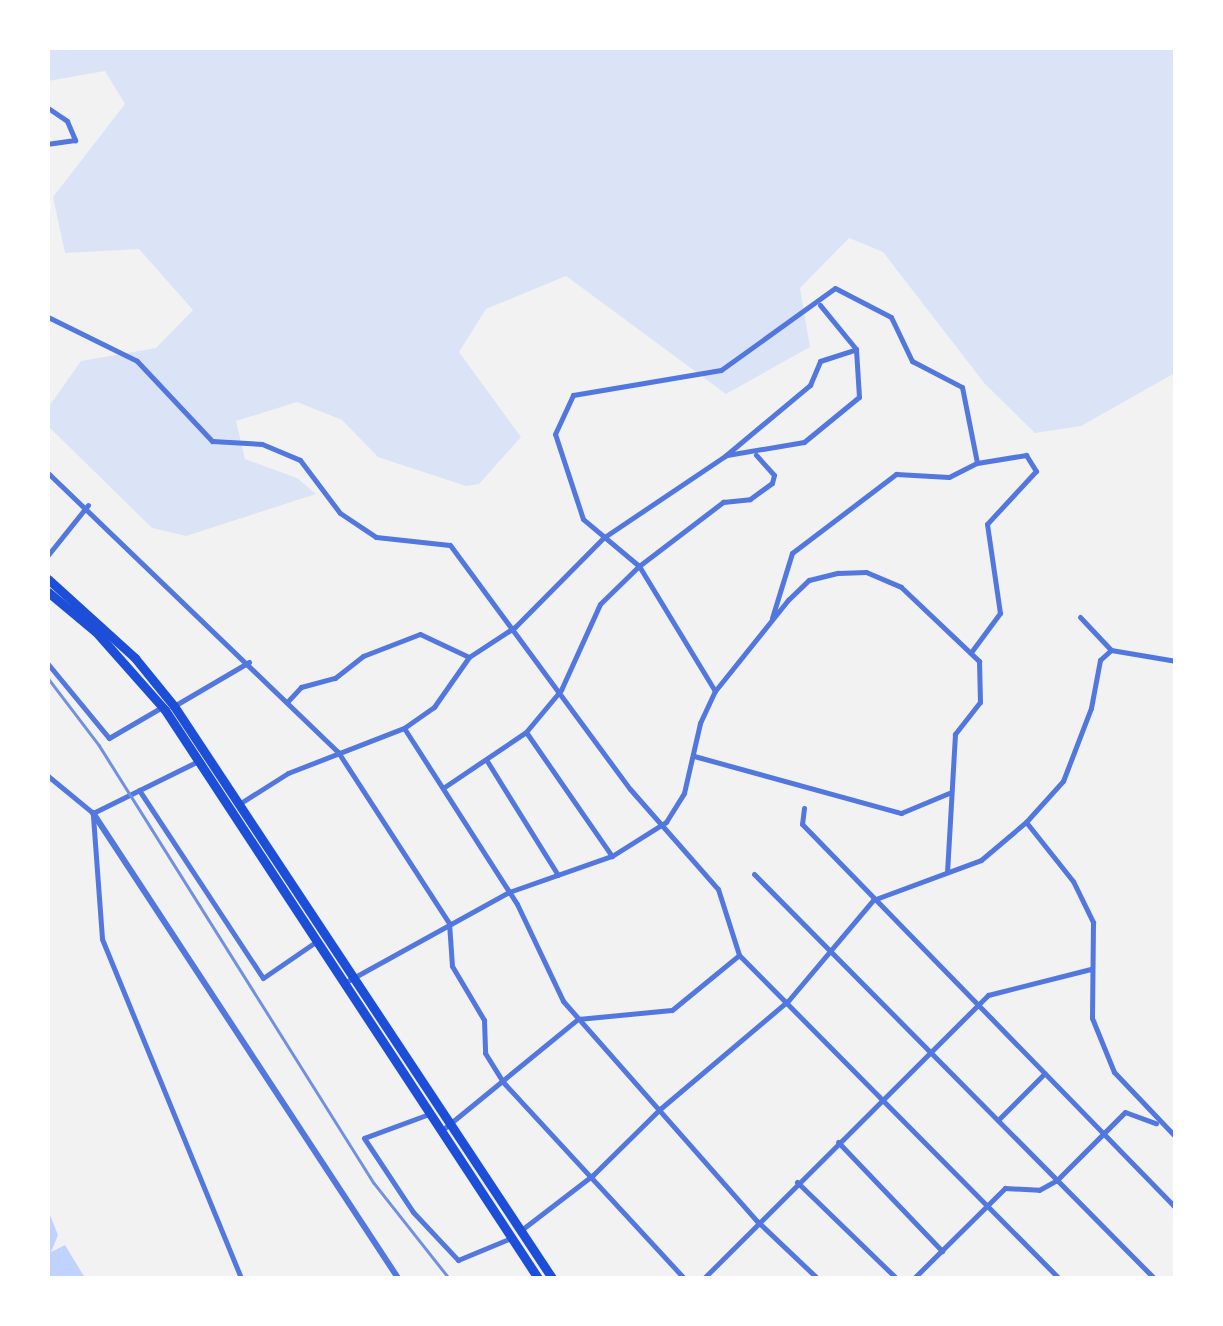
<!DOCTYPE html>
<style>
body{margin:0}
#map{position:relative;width:1223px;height:1326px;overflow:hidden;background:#f2f2f2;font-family:"Titillium Web",sans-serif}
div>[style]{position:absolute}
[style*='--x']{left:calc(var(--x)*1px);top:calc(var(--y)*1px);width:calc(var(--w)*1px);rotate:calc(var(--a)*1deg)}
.green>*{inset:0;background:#dbe4f7}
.water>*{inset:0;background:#bfd3fe}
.minor>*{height:5px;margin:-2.5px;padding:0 2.5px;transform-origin:2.5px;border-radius:2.5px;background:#5277de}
.tertiary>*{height:6px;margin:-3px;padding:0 3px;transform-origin:3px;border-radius:3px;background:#5277de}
.trunk>*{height:9px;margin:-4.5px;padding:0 4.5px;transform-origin:4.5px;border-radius:4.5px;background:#1d4ed8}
.rail>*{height:2.5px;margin:-1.25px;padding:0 1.25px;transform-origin:1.25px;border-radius:1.25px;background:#7290e2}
span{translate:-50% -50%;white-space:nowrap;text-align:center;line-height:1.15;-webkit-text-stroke:8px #fff;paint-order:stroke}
.frame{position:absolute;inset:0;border:50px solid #fff;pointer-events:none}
</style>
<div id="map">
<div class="green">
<div style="clip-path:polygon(48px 48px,1175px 48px,1175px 373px,1081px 426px,1035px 433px,985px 384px,883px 252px,849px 238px,800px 288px,810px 347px,726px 394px,566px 276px,486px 309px,459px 352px,521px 437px,479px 484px,466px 486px,378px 457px,342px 420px,297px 402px,236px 421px,245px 459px,297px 478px,316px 494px,186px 536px,152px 528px,48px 426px,48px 408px,81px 361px,156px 348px,193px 310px,139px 249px,65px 253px,53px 197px,125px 104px,105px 71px,48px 81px)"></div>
</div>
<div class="water">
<div style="clip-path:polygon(48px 1210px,58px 1235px,51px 1252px,65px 1245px,85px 1278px,48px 1278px)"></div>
</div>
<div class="minor">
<div style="--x:48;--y:108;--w:23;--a:34"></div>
<div style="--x:67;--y:121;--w:21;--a:67"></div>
<div style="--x:75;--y:140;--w:27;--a:172"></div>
<div style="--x:48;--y:317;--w:99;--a:26.3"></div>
<div style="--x:137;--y:361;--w:110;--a:46.8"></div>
<div style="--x:212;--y:441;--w:50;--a:3.4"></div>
<div style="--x:262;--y:444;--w:41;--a:22.8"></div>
<div style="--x:300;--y:460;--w:66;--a:53"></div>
<div style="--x:340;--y:513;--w:43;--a:33.7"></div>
<div style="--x:376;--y:537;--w:74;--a:6.2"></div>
<div style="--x:450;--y:545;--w:303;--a:53.6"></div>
<div style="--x:630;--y:789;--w:133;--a:48.7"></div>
<div style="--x:718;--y:889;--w:69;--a:72.3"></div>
<div style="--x:739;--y:955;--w:455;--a:45.3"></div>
<div style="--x:727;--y:455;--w:78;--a:-9.6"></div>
<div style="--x:804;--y:442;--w:71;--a:-39.3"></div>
<div style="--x:859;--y:397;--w:48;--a:-93.6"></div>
<div style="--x:856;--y:349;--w:57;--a:-129.3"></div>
<div style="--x:48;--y:473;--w:402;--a:43.9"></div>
<div style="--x:338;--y:752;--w:204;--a:57"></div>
<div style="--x:449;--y:923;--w:43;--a:86"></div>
<div style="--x:452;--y:966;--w:63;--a:59.3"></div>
<div style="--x:484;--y:1020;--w:33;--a:88"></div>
<div style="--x:485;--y:1053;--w:34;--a:58"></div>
<div style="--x:503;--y:1082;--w:267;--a:47.3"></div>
<div style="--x:48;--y:555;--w:64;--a:-51.3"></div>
<div style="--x:1080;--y:617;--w:45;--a:46.8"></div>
<div style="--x:1111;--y:650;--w:66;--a:9.6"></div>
<div style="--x:772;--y:618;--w:68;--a:-72.9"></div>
<div style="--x:792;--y:553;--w:131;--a:-37.2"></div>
<div style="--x:896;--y:474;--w:53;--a:3.2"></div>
<div style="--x:949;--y:477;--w:31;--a:-27"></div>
<div style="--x:977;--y:463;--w:50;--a:-9.3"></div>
<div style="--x:1026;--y:455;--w:19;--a:58"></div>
<div style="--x:1036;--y:471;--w:72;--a:132.8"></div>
<div style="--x:987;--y:524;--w:90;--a:81.7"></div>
<div style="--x:1000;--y:613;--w:47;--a:126.4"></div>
<div style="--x:48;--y:664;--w:96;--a:50.5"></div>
<div style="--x:109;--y:738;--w:61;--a:-30.3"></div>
<div style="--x:715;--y:691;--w:146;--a:-121.3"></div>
<div style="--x:639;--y:566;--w:73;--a:-140"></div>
<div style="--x:583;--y:519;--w:89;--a:-108.2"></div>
<div style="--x:555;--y:434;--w:43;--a:-65.2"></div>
<div style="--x:573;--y:395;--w:150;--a:-9.6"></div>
<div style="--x:721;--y:370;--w:140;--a:-35.7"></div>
<div style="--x:835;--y:288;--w:63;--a:27.4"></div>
<div style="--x:891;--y:317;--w:49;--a:64.5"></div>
<div style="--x:912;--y:361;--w:56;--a:27.5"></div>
<div style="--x:962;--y:387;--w:77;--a:78.8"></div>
<div style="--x:288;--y:701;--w:19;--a:-47"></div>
<div style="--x:301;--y:687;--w:35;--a:-15"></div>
<div style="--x:335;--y:678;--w:36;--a:-38"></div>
<div style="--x:363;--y:656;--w:61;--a:-21.1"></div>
<div style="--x:420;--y:634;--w:54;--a:25.1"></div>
<div style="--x:174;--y:706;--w:87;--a:-30.4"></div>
<div style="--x:404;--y:728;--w:209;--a:57.3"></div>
<div style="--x:517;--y:904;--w:107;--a:64.6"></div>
<div style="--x:563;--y:1001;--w:293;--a:48.6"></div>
<div style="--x:757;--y:1221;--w:83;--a:43.5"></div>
<div style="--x:526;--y:732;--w:151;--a:55.3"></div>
<div style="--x:694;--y:756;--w:215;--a:15.4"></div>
<div style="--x:901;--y:813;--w:52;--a:-22.6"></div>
<div style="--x:487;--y:761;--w:134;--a:58.1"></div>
<div style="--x:48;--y:776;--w:58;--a:39.4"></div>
<div style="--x:443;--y:788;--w:100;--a:-34"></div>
<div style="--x:526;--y:732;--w:55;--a:-50.2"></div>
<div style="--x:561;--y:690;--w:94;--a:-65.6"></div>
<div style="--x:600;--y:604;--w:54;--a:-44.3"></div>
<div style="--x:639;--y:566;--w:106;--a:-37.3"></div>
<div style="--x:723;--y:502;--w:27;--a:-6"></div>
<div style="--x:750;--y:499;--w:27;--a:-36"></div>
<div style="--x:772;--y:483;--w:8;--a:-76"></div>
<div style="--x:774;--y:475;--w:27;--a:-132"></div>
<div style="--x:139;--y:790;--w:225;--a:56.6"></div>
<div style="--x:263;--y:978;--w:65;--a:-34.4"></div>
<div style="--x:239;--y:804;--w:58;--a:-32.3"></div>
<div style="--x:288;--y:773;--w:124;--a:-21.2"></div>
<div style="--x:404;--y:728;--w:37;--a:-35"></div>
<div style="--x:434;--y:707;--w:61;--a:-55"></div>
<div style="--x:469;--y:657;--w:55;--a:-33.1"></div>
<div style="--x:515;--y:627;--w:125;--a:-45.3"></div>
<div style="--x:603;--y:538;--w:147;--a:-33.9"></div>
<div style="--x:725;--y:456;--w:111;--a:-39.9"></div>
<div style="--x:810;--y:385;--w:26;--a:-67"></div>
<div style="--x:820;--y:361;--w:38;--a:-18"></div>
<div style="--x:804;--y:808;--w:16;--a:97"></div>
<div style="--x:802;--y:824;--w:536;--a:45.76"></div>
<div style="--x:93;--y:813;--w:117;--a:-26.3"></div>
<div style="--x:93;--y:816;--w:123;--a:85.8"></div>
<div style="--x:102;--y:939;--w:366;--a:67.7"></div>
<div style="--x:1026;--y:822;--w:75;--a:51.5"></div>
<div style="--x:1073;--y:881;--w:46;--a:64"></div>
<div style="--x:1093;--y:922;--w:96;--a:90.6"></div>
<div style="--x:1092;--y:1018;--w:58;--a:67.8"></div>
<div style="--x:1114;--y:1072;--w:90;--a:46.4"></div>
<div style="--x:754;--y:874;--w:569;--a:45.29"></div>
<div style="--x:344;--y:983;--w:188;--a:-28.9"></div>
<div style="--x:509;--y:892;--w:109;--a:-19.3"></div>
<div style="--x:612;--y:856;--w:64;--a:-32.2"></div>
<div style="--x:666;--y:822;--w:34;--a:-58"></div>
<div style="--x:684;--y:793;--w:72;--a:-77.1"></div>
<div style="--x:700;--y:723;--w:35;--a:-65"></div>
<div style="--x:715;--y:691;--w:117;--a:-51.3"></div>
<div style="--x:788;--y:600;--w:29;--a:-44"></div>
<div style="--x:809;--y:580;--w:30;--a:-14"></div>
<div style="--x:838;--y:573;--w:28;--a:-2"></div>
<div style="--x:866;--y:572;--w:38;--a:23"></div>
<div style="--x:901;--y:587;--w:108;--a:43.5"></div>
<div style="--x:979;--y:661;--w:41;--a:88.6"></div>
<div style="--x:980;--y:702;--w:41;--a:128"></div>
<div style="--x:955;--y:734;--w:137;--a:93.3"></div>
<div style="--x:429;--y:1114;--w:69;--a:159.7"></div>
<div style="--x:364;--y:1138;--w:89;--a:56.5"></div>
<div style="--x:413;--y:1212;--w:66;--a:46.8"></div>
<div style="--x:458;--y:1260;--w:57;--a:-22.5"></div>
<div style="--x:998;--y:1120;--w:66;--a:-45"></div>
<div style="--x:441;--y:1131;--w:177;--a:-39.3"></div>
<div style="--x:578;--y:1019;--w:94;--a:-5.5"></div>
<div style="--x:672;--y:1010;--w:85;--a:-39.3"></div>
<div style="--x:838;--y:1142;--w:151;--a:46.3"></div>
<div style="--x:797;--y:1182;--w:138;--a:44.1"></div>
<div style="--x:520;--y:1231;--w:92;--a:-37.5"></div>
<div style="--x:593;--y:1175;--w:94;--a:-44.6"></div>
<div style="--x:660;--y:1109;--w:167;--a:-40.2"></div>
<div style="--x:788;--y:1001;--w:132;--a:-49.9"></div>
<div style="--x:873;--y:900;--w:115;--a:-20.3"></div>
<div style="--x:981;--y:860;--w:59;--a:-40.2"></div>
<div style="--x:1026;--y:822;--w:55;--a:-47.9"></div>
<div style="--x:1063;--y:781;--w:78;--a:-69"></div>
<div style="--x:1091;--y:708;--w:49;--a:-79.4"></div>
<div style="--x:1100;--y:660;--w:15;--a:-42"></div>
<div style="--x:704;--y:1278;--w:401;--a:-44.9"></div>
<div style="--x:988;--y:995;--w:106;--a:-14.2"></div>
<div style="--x:914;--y:1278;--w:128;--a:-44.7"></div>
<div style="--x:1005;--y:1188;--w:34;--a:3"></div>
<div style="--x:1039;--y:1190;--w:21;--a:-29"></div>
<div style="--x:1057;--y:1180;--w:96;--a:-45"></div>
<div style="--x:1125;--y:1112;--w:33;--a:20"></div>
</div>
<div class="tertiary">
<div style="--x:93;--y:813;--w:556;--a:56.74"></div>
</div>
<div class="trunk">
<div style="--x:48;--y:579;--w:118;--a:42.2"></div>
<div style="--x:135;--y:658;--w:62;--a:50.9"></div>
<div style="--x:174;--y:706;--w:686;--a:56.54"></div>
<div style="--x:48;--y:592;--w:62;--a:39.8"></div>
<div style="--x:96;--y:632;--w:104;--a:48.5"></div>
<div style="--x:165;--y:710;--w:680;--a:56.71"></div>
</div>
<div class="rail">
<div style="--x:48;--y:678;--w:84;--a:52.7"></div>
<div style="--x:99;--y:745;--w:517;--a:57.88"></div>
<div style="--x:374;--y:1183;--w:121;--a:51.7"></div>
</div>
<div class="frame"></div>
</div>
